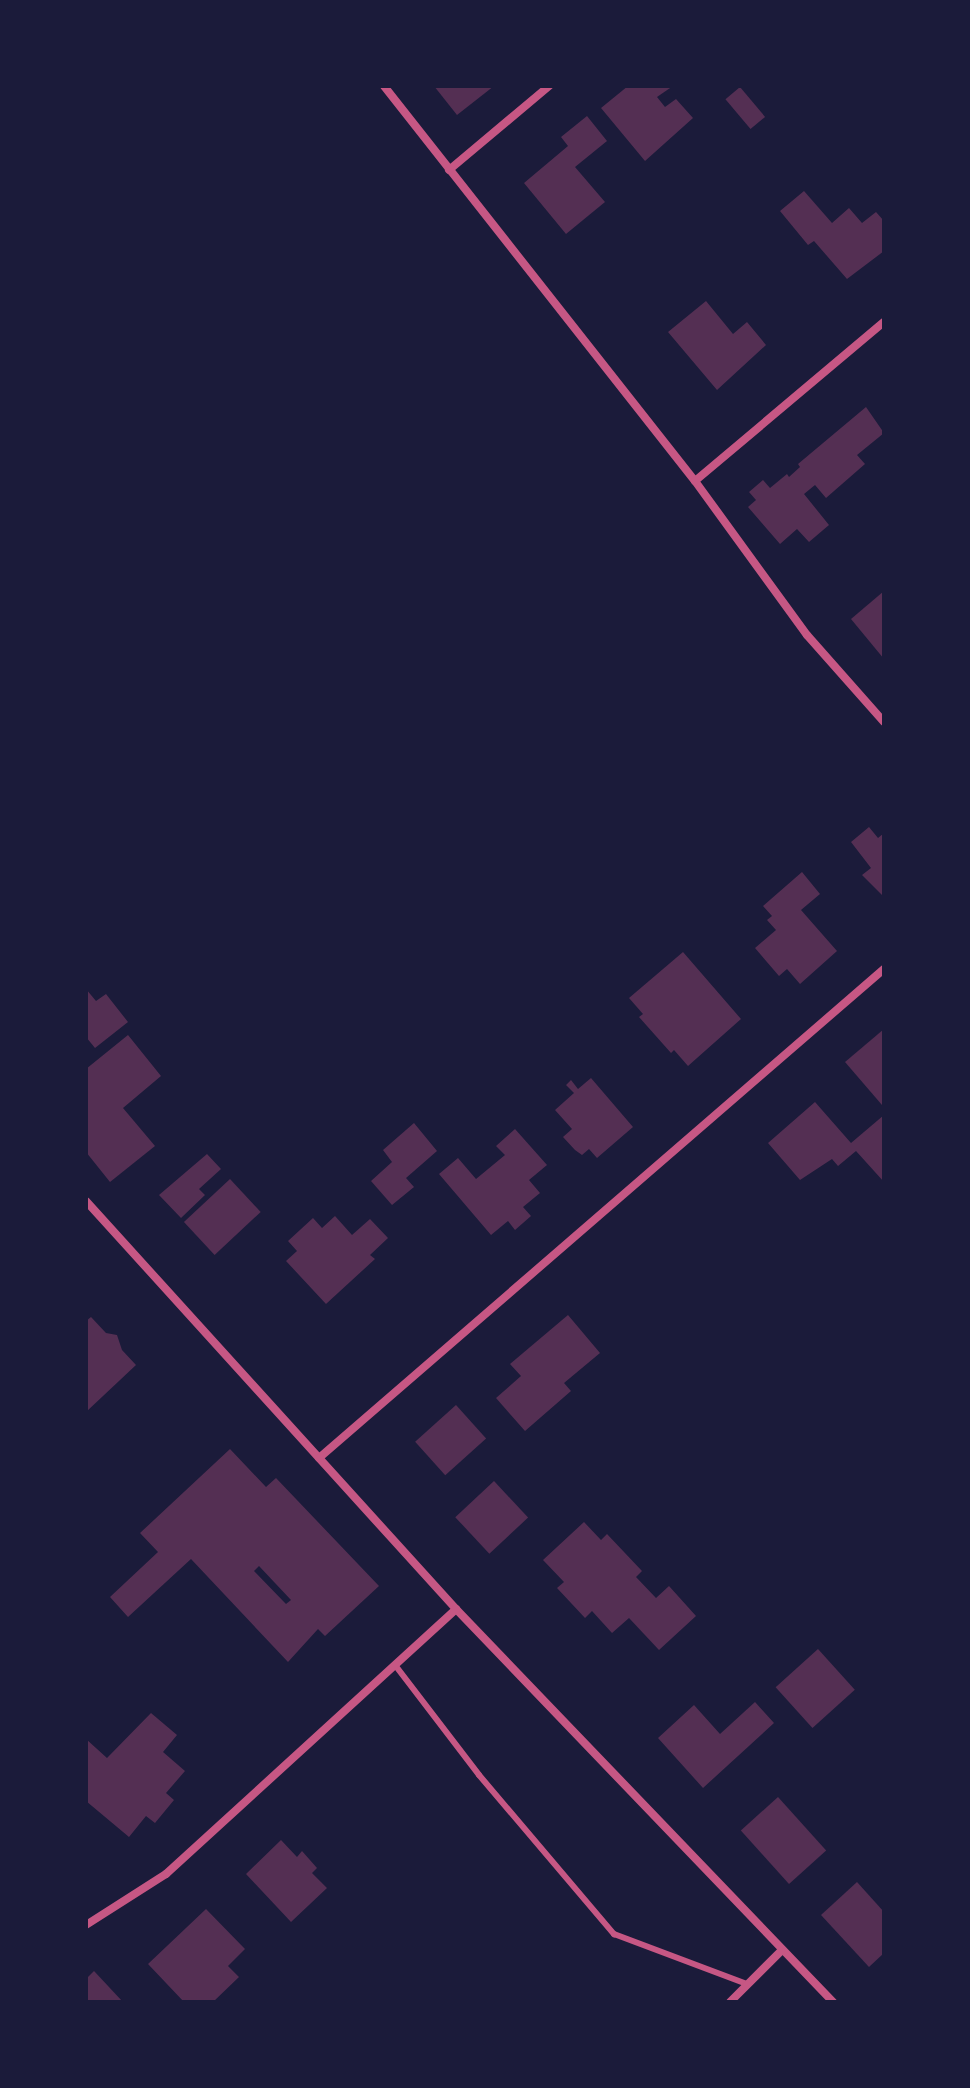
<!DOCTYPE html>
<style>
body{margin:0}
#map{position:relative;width:970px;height:2088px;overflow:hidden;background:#1b1b3a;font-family:Helvetica,sans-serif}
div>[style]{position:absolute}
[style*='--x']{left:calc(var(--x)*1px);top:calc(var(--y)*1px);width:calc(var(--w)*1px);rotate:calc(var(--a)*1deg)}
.building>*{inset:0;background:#542f53;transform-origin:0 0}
.service>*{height:6px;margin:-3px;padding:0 3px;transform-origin:3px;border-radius:3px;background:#c65784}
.minor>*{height:8px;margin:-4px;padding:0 4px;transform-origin:4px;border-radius:4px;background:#c65784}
span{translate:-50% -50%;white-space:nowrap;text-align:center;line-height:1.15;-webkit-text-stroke:7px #1b1b3a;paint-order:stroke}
.frame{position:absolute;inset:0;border:88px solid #1b1b3a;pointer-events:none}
</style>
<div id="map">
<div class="building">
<div style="clip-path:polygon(434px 86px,494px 86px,457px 115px)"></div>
<div style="clip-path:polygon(628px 86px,673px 86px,657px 97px,665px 107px,676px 99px,693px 118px,645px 161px,601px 108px)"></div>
<div style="left:740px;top:87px;width:39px;height:19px;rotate:50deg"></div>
<div style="clip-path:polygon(587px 116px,607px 141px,575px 167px,605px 202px,566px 234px,524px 183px,568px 146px,561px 137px)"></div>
<div style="clip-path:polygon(804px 191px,832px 223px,849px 208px,862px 223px,876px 212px,884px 221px,884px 251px,847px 279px,814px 241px,808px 245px,780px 211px)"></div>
<div style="clip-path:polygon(706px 301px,733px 334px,747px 322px,766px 345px,717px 390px,668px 332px)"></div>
<div style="clip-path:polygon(866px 407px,884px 433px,857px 455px,865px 464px,826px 498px,815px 485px,804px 494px,829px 525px,809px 542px,797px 529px,780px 544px,748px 507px,756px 500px,749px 492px,763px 480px,770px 488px,787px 474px,789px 477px,800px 467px,798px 464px)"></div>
<div style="clip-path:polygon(884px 591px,884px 659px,851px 619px)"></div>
<div style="clip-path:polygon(869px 827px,878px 838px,884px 833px,884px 897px,862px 875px,871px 868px,851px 842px)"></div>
<div style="clip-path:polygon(802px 872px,820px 894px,801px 910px,837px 951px,800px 984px,787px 969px,779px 976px,755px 948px,776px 930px,767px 920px,772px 916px,763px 906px)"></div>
<div style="clip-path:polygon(683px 952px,741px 1019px,688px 1066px,674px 1050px,671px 1053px,639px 1017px,643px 1014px,629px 998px)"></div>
<div style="clip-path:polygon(86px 989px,96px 1001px,106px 994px,128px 1022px,95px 1048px,86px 1037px)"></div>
<div style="clip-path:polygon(884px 1029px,884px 1103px,882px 1105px,845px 1062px)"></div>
<div style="clip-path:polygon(128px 1035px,161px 1076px,123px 1108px,155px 1146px,110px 1182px,86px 1152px,86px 1069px)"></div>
<div style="clip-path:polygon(591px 1078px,633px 1127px,597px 1158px,589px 1149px,582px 1155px,575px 1150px,563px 1137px,572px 1129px,555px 1110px,574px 1093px,566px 1085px,571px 1080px,578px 1089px)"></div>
<div style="clip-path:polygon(815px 1102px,851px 1143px,884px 1115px,884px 1182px,856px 1151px,838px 1166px,832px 1159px,800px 1180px,768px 1143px)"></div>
<div style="clip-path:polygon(414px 1123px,437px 1151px,406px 1178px,414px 1187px,392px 1205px,371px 1181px,392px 1162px,383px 1150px)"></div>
<div style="clip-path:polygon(515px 1129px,547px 1165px,529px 1180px,540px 1193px,523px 1207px,531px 1216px,515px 1230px,508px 1221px,491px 1235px,439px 1174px,458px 1158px,476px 1179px,505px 1155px,496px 1146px)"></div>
<div style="clip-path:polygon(207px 1154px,221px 1169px,199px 1189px,205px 1195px,181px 1218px,159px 1195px)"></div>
<div style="left:230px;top:1179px;width:45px;height:63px;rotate:47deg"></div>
<div style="clip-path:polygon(335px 1216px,352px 1235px,370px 1219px,388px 1238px,370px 1255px,375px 1259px,326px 1304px,286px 1261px,297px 1251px,288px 1241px,313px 1218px,322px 1228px)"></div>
<div style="clip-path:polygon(568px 1315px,600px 1353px,564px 1383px,571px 1391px,525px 1431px,496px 1398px,521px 1376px,510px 1364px)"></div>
<div style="clip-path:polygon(91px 1317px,106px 1333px,117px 1335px,122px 1350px,136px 1365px,86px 1412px,86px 1321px)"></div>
<div style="left:456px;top:1405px;width:45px;height:55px;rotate:48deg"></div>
<div style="clip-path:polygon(evenodd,230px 1449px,266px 1487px,276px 1478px,379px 1586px,325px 1636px,318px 1629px,288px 1662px,191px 1559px,128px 1617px,110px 1597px,158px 1552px,140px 1533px,230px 1449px,259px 1566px,291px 1600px,286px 1604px,254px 1571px,259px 1566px)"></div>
<div style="left:494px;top:1481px;width:50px;height:53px;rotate:47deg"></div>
<div style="clip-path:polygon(584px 1522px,601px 1540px,607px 1534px,642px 1571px,636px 1577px,656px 1598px,669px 1586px,696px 1616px,659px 1650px,629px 1618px,612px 1633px,592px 1611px,585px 1618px,557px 1588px,564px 1582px,543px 1560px)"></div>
<div style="left:818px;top:1649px;width:55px;height:57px;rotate:48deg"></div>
<div style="clip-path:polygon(755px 1702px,774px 1723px,703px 1788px,658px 1738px,694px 1705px,720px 1734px)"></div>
<div style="clip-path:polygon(151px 1713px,177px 1735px,163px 1752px,185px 1771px,166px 1793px,174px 1800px,155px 1823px,146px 1816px,129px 1837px,86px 1801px,86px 1739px,107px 1758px)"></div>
<div style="left:778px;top:1797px;width:72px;height:50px;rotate:48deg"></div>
<div style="clip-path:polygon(281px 1840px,297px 1857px,302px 1851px,317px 1868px,312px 1873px,327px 1888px,291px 1922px,246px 1874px)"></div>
<div style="clip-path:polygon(857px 1882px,884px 1912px,884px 1953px,869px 1967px,821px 1915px)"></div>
<div style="clip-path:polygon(206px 1909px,245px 1949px,228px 1966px,239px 1977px,213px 2002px,184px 2002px,148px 1964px)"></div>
<div style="clip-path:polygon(94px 1971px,123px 2002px,86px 2002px,86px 1979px)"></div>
</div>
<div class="service">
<div style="--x:395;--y:1665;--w:138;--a:52.6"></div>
<div style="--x:479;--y:1775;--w:209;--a:49.7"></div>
<div style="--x:614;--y:1934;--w:142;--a:20.6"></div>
</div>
<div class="minor">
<div style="--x:384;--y:86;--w:503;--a:51.79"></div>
<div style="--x:695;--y:481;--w:190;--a:54"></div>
<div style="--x:807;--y:635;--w:116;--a:48.5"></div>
<div style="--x:449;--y:170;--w:131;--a:-40"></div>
<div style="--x:695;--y:481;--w:247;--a:-40.1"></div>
<div style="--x:86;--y:1201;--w:551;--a:47.8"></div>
<div style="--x:456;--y:1609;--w:545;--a:46.19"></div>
<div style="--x:319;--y:1458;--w:747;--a:-40.88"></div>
<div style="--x:86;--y:1925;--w:95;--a:-32.5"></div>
<div style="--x:166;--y:1874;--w:393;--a:-42.4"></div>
<div style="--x:730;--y:2002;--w:72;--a:-45"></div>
</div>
<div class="frame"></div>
</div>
